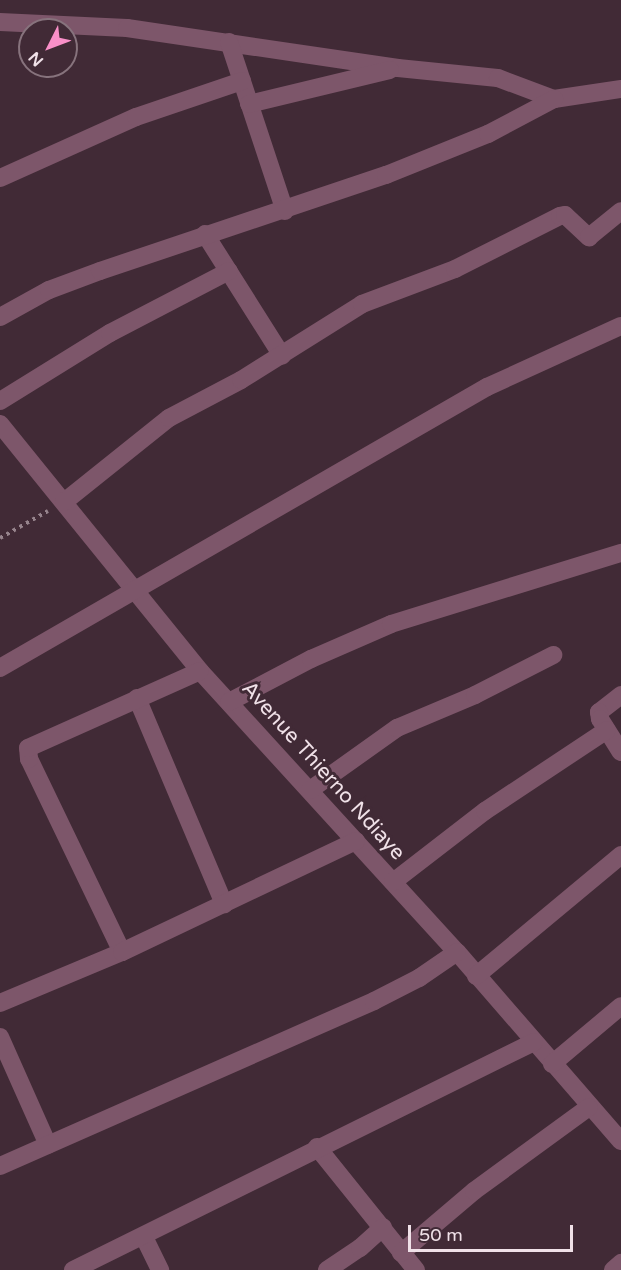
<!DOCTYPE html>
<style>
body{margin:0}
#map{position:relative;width:621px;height:1270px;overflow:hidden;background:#412a36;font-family:"Varela Round",sans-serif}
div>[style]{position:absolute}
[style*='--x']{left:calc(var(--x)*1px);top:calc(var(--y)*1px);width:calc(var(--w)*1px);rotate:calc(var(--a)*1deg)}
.path>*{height:4px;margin-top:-2px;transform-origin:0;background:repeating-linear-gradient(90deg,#96838c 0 3px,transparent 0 7.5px)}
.minor>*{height:18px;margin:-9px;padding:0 9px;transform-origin:9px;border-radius:9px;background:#7d566a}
span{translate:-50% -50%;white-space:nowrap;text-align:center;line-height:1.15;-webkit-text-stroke:6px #412a36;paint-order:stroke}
.street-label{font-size:21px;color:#f0e1e8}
.north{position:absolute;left:18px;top:18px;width:60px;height:60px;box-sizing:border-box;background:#412a36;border:2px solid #87737d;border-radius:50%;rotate:228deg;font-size:16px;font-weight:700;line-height:24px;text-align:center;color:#f0e1e8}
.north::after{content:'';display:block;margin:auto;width:21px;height:27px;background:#f98fc8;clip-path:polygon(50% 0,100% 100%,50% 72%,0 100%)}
.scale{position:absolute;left:408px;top:1225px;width:165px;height:27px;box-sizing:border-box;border:3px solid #f0e1e8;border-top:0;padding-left:8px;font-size:18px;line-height:21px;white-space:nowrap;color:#f0e1e8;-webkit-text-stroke:4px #412a36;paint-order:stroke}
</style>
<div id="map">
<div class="path">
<div style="--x:0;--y:538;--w:55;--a:-29.4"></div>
</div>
<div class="minor">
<div style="--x:0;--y:22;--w:127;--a:2.7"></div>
<div style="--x:127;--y:28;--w:274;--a:8.4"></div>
<div style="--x:398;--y:68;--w:100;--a:5.7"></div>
<div style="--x:498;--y:78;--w:60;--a:20.6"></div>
<div style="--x:554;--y:99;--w:68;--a:-8.5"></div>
<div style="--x:229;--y:42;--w:178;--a:71.7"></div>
<div style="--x:249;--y:104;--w:145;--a:-13.6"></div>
<div style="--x:0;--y:178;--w:149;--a:-24.2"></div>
<div style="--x:136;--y:117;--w:112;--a:-18.8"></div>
<div style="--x:205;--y:234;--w:144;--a:57.7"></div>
<div style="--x:0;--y:317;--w:56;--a:-28.9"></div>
<div style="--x:49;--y:290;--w:54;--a:-20.4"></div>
<div style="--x:100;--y:271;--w:302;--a:-18.6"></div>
<div style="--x:386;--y:175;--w:110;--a:-21.9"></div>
<div style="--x:488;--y:134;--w:75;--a:-27.9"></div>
<div style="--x:0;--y:401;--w:129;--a:-31.7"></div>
<div style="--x:110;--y:333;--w:134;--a:-27.5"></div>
<div style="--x:0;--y:424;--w:318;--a:51"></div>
<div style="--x:200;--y:671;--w:381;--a:47.6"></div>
<div style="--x:457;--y:952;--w:250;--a:49.1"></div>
<div style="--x:64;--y:502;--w:134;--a:-38.7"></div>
<div style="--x:169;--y:418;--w:81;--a:-27.8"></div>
<div style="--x:241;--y:380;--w:143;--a:-32.1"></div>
<div style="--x:362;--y:304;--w:99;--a:-20.6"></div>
<div style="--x:455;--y:269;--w:118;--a:-26.8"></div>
<div style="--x:560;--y:216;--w:5;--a:-11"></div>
<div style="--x:565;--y:215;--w:33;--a:43"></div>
<div style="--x:589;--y:237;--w:41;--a:-39.1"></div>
<div style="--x:0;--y:668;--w:562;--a:-29.99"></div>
<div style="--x:487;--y:387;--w:147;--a:-24.5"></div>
<div style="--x:621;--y:695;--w:28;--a:142"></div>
<div style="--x:599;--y:712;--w:7;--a:82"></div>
<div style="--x:600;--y:719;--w:39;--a:58"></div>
<div style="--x:137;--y:698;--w:224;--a:67.1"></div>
<div style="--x:229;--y:702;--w:93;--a:-27.7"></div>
<div style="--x:311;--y:659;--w:87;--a:-23.6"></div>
<div style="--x:391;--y:624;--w:241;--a:-17.2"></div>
<div style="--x:310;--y:790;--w:107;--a:-35.5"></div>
<div style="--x:397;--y:728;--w:85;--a:-22.9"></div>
<div style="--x:475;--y:695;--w:88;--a:-27.1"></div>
<div style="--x:393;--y:882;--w:116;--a:-37.7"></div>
<div style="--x:485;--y:811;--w:146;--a:-33.6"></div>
<div style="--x:122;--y:952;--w:214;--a:-115.7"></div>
<div style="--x:29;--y:759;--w:11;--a:-95"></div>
<div style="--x:28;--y:748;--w:188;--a:-24.1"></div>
<div style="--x:476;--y:976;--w:189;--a:-39.8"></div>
<div style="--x:0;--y:1003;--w:132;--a:-22.7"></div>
<div style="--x:122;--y:952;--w:259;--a:-25.4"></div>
<div style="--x:0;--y:1037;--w:118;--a:66"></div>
<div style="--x:552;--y:1064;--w:90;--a:-40"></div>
<div style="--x:317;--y:1147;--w:158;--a:51.2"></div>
<div style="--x:0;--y:1166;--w:409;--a:-23.8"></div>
<div style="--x:374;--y:1001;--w:51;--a:-27.1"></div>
<div style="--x:419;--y:978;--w:46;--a:-34.4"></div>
<div style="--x:144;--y:1237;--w:37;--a:64"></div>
<div style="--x:401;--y:1253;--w:96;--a:-40.3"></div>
<div style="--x:474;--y:1191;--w:142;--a:-36.1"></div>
<div style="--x:73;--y:1270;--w:514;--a:-26.32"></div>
<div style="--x:327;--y:1270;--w:40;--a:-34"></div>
<div style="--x:360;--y:1248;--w:31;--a:-42"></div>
<div style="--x:613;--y:1270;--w:11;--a:-41"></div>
</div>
<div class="street-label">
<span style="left:323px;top:771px;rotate:48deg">Avenue Thierno Ndiaye</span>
</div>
<div class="north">N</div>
<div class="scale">50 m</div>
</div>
